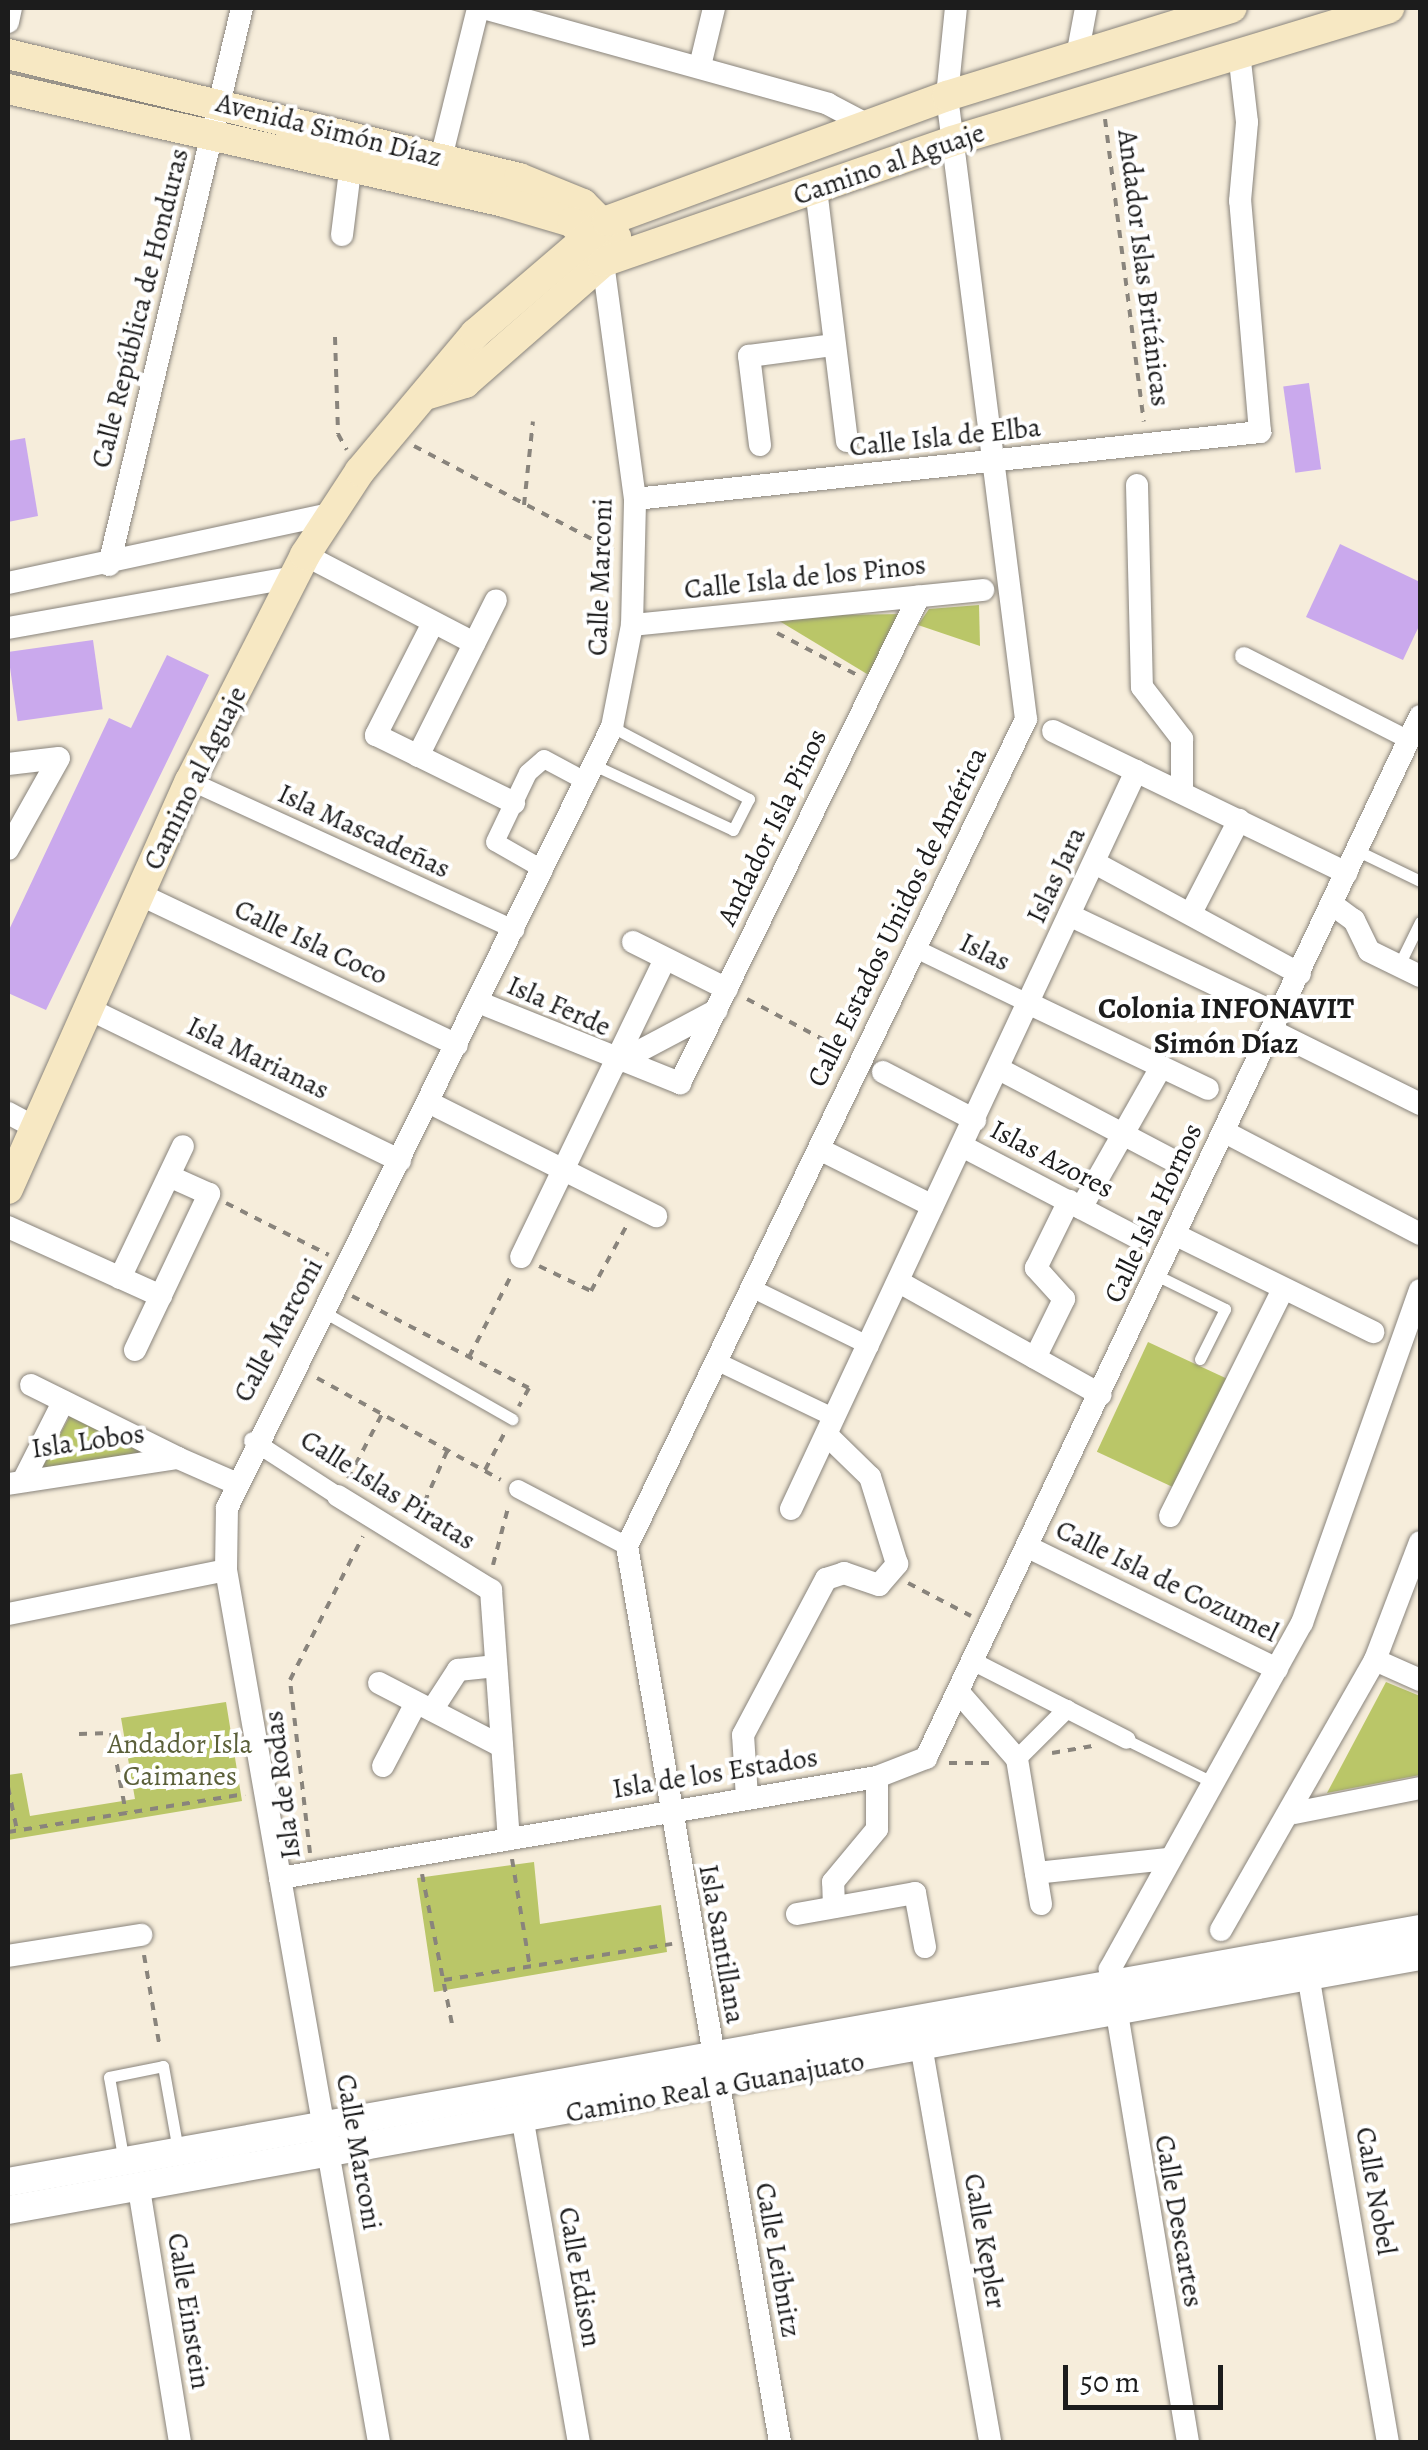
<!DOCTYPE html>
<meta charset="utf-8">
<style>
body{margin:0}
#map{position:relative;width:1428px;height:2450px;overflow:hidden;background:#f6eddb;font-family:Alegreya,serif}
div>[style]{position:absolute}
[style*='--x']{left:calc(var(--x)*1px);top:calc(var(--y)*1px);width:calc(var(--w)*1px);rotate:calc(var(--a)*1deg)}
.green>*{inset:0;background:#bac668;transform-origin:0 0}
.building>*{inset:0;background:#caa9ed;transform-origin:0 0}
.path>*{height:4px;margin-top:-2px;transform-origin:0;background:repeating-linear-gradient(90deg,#89847c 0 8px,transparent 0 16px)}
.roads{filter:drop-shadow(0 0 2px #89847c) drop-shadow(0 0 2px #89847c)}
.service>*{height:11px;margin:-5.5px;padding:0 5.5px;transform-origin:5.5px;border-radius:5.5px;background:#fff}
.pedestrian>*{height:18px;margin:-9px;padding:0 9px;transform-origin:9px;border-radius:9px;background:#fff}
.minor>*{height:22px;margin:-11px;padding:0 11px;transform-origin:11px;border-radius:11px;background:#fff}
.tertiary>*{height:28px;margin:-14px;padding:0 14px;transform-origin:14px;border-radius:14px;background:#fff}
.secondary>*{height:30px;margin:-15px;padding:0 15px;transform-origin:15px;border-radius:15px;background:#f7e8c3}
span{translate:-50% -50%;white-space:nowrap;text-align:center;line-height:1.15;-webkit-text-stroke:8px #fff;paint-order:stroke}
.street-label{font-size:28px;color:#1c1c1c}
.park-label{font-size:28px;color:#5b603a}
.neighbourhood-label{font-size:30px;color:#1c1c1c;font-weight:700}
.frame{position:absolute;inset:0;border:10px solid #1c1c1c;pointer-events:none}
.scale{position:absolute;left:1063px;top:2365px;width:160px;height:45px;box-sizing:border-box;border:5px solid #1c1c1c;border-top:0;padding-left:12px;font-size:30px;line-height:35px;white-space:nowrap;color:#1c1c1c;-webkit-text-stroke:8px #fff;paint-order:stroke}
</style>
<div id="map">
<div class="green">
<div style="clip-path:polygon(979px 605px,980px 646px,918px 625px,929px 609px)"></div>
<div style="clip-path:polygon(903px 614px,872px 677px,771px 616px)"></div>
<div style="left:1148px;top:1342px;width:89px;height:121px;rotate:25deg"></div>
<div style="clip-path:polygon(72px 1412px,153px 1450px,41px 1470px)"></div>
<div style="clip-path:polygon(1386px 1682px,1420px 1696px,1420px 1775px,1327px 1793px)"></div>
<div style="clip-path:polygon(226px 1702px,242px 1801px,8px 1840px,8px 1775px,22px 1773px,30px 1816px,135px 1799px,121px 1718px)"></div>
<div style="clip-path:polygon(534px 1862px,540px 1924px,661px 1905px,667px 1952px,434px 1992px,417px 1878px)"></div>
</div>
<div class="building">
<div style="left:1309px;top:383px;width:87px;height:26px;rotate:82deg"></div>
<div style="clip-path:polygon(25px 438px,38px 516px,8px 522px,8px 441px)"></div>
<div style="clip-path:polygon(1340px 544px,1420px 582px,1420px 624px,1403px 660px,1306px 617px)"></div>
<div style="left:93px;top:640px;width:70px;height:86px;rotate:82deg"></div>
<div style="clip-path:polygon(167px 655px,209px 675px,46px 1010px,8px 993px,8px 932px,109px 718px,131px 728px)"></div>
</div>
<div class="path">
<div style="--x:1105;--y:119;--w:305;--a:82.7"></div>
<div style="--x:335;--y:337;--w:97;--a:88.2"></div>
<div style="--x:338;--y:434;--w:18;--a:61"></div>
<div style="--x:414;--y:446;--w:225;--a:27.6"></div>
<div style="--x:524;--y:505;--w:84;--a:-83.9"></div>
<div style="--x:777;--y:633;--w:90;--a:27.7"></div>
<div style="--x:747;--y:999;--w:111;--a:28"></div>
<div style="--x:226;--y:1203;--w:115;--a:26.8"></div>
<div style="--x:539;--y:1266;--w:58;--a:25.7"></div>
<div style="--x:591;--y:1291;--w:77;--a:-61.4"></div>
<div style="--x:352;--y:1296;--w:199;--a:27.5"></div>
<div style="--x:529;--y:1388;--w:21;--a:119"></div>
<div style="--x:469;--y:1357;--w:93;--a:-62.6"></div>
<div style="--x:317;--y:1378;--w:210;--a:29"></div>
<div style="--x:485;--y:1470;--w:43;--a:-62.2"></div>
<div style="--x:348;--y:1479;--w:73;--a:-62.4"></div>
<div style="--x:418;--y:1517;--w:74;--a:-66.2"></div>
<div style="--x:493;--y:1565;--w:59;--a:-75.3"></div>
<div style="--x:908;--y:1583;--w:71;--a:27.6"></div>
<div style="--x:79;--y:1734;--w:32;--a:-2"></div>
<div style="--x:111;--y:1733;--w:81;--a:79.4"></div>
<div style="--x:1052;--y:1753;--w:41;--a:-9.9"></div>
<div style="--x:949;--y:1763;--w:40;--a:0"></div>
<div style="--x:8;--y:1787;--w:44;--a:78.2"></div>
<div style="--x:8;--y:1832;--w:240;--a:-9.1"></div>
<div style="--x:310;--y:1853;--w:174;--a:-96.6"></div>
<div style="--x:290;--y:1680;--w:161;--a:-63.1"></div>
<div style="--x:512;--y:1859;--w:110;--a:80.6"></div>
<div style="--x:422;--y:1874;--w:158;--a:78.7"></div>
<div style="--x:144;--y:1955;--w:95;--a:80.3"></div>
<div style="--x:444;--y:1980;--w:231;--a:-9"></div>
</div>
<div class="roads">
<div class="service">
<div style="--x:596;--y:766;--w:151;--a:25"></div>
<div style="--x:733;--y:830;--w:35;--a:-63"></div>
<div style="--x:749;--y:799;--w:155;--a:-152.3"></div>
<div style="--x:1358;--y:851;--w:69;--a:25.8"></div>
<div style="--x:1399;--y:965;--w:48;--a:-64"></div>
<div style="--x:1156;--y:1275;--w:77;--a:26.2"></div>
<div style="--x:1225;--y:1309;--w:56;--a:116.6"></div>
<div style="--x:322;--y:1311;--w:219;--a:29.6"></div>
<div style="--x:1127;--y:1740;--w:95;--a:26.3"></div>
<div style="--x:124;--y:2162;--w:86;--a:-100"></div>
<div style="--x:109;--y:2077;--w:55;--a:-11.5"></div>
<div style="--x:163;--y:2066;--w:85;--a:79.9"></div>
</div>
<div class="pedestrian">
<div style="--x:1244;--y:656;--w:185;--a:27"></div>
<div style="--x:190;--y:781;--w:358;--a:24.6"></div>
<div style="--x:544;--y:870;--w:56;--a:-150.3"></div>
<div style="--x:495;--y:842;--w:76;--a:-64.4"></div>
<div style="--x:528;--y:773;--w:21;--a:-41"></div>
<div style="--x:544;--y:759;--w:49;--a:28.1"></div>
<div style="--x:916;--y:949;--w:127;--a:25.8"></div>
<div style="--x:753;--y:1289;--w:130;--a:26"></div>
<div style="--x:718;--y:1362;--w:130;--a:25.6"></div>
<div style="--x:253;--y:1441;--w:101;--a:32.9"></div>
<div style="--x:518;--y:1489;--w:123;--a:27.6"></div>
<div style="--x:976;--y:1663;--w:169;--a:27"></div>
<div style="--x:1017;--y:1759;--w:71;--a:-45"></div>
</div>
<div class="minor">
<div style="--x:483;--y:8;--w:358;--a:15.5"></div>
<div style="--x:828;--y:104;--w:43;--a:27.8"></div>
<div style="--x:8;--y:22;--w:14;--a:-78"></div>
<div style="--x:1078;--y:51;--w:44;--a:-79.5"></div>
<div style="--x:700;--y:66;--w:60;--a:-76.4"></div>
<div style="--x:441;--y:158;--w:154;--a:-76.1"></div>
<div style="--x:816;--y:189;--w:254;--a:83"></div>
<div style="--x:342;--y:235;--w:73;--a:-82.9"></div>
<div style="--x:760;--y:445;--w:90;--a:-97"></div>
<div style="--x:749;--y:356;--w:86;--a:-7.4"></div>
<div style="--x:1137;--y:485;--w:202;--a:88.6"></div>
<div style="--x:1142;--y:687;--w:66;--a:52.4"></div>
<div style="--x:1182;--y:739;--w:53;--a:90"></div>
<div style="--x:635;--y:499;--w:629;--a:-6.12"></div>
<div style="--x:1260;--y:432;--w:232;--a:-94.9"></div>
<div style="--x:1240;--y:201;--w:79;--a:-84.9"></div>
<div style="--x:1247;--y:122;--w:69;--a:-96.6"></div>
<div style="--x:305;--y:555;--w:191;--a:27.5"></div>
<div style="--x:109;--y:565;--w:573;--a:-76.57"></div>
<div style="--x:8;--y:583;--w:329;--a:-12.1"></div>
<div style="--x:433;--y:623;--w:126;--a:117"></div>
<div style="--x:376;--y:735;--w:154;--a:26.2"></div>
<div style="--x:632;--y:625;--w:353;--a:-5.7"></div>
<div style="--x:8;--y:628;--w:291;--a:-10.1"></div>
<div style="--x:1053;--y:731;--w:326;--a:25.8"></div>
<div style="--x:418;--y:756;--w:174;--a:-63.4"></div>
<div style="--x:8;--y:764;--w:51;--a:-6.7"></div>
<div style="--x:8;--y:849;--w:104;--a:-60.7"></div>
<div style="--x:1095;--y:863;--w:233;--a:28.4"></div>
<div style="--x:139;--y:894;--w:352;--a:25.4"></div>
<div style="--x:1333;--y:905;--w:26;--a:36"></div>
<div style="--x:1354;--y:920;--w:34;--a:64"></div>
<div style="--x:1369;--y:951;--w:57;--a:26.1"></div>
<div style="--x:1191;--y:913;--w:105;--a:-62.7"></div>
<div style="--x:1069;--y:915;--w:233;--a:25.4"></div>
<div style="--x:633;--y:942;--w:105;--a:26.6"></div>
<div style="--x:478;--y:1002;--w:218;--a:21.9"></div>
<div style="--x:680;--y:1083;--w:542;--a:-63.86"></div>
<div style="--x:1030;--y:1004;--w:197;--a:25.5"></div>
<div style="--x:89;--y:1009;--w:346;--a:26"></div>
<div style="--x:1273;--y:1031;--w:164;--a:26.4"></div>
<div style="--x:615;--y:1064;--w:115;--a:-27.9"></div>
<div style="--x:999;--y:1069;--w:195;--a:27.7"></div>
<div style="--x:883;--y:1072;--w:104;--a:27.6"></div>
<div style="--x:430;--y:1103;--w:253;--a:26.6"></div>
<div style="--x:8;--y:1113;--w:32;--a:28"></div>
<div style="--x:1225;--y:1132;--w:220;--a:27.6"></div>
<div style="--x:962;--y:1146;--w:196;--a:27.6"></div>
<div style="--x:819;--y:1149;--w:127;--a:26.6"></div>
<div style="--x:1081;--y:1208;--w:162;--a:-60.4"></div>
<div style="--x:8;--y:1227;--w:168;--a:24.3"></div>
<div style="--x:1176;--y:1235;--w:220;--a:26.2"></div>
<div style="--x:521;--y:1257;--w:331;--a:-64.2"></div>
<div style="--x:120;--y:1278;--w:146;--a:-64.5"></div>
<div style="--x:899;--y:1282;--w:231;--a:29.2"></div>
<div style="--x:135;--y:1350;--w:173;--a:-64.6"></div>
<div style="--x:209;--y:1194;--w:44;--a:-155.8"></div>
<div style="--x:1035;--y:1358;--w:66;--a:-63.8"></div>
<div style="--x:1064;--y:1299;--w:42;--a:-132.1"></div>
<div style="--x:1036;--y:1268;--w:75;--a:-63.8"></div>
<div style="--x:31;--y:1385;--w:164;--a:26.4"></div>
<div style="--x:23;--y:1481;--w:89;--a:-63.1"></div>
<div style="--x:8;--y:1484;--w:172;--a:-8.7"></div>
<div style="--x:178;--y:1458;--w:62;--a:23.7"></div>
<div style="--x:338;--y:1496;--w:180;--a:31.6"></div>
<div style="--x:491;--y:1590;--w:250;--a:85.9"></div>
<div style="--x:791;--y:1509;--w:815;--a:-64.94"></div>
<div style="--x:1170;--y:1516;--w:254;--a:-63.5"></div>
<div style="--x:1030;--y:1548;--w:275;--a:26.1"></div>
<div style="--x:8;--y:1614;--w:222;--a:-11.4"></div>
<div style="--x:1375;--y:1660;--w:49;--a:24"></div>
<div style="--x:379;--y:1683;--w:135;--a:27.3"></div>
<div style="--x:961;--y:1695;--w:85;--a:48.8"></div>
<div style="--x:1017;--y:1759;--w:147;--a:80.6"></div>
<div style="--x:432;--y:1710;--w:48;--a:-57"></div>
<div style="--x:458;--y:1670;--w:36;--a:-6"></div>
<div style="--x:383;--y:1766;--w:71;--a:-62.4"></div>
<div style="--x:747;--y:1798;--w:63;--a:-93.6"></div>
<div style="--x:743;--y:1735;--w:177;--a:-62"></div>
<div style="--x:826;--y:1579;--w:19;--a:-18"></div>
<div style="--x:844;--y:1573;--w:37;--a:19"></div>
<div style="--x:879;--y:1585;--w:28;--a:-49"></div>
<div style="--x:897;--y:1564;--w:91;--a:-107.2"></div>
<div style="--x:870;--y:1477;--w:60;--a:-135.7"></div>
<div style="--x:1294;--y:1813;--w:128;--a:-11.2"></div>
<div style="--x:1036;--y:1873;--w:133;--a:-6.1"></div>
<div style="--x:280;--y:1878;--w:605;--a:-9.6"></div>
<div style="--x:877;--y:1777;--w:53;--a:-21.2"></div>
<div style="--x:926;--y:1758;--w:1153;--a:-64.63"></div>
<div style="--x:834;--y:1907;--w:25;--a:-92"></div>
<div style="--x:833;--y:1882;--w:69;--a:-50.3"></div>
<div style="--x:877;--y:1829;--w:52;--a:-90"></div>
<div style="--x:797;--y:1914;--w:120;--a:-10.1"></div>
<div style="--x:915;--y:1893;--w:55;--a:79.5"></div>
<div style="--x:1221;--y:1930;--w:311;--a:-60.3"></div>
<div style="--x:1375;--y:1660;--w:126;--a:-69.1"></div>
<div style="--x:8;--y:1956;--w:135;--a:-9"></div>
<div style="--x:1306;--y:1963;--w:486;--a:80.3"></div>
<div style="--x:922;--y:2051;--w:397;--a:80.1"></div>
<div style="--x:523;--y:2122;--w:325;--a:80.1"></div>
<div style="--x:139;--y:2189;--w:256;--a:80.8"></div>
<div style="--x:379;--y:2442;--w:885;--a:-99.95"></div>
<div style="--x:226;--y:1570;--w:62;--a:-89.1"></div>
<div style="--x:227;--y:1508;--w:871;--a:-63.76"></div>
<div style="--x:612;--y:727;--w:104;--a:-78.9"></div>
<div style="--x:632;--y:625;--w:126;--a:-88.6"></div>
<div style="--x:635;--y:499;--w:239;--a:-97.7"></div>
<div style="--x:780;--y:2442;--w:909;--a:-99.69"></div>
<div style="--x:627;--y:1546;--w:918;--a:-64.24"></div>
<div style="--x:1026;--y:719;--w:628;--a:-97.23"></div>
<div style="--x:947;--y:96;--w:88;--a:-84.2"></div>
<div style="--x:1188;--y:2442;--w:479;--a:-99.4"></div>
<div style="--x:1110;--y:1969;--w:396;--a:-61"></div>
<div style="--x:1302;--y:1623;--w:353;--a:-70.5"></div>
</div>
<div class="tertiary">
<div style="--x:8;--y:2182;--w:1434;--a:-10.16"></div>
<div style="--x:8;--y:2210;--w:1435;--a:-10.2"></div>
</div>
<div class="secondary">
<div style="--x:8;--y:54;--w:526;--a:13.64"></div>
<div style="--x:519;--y:178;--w:69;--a:22.1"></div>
<div style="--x:583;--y:204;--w:47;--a:45"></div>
<div style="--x:8;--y:89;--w:509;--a:12.83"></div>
<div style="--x:504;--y:202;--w:71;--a:16.4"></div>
<div style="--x:572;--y:222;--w:36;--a:48"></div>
<div style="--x:429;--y:394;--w:38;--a:-17"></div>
<div style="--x:465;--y:383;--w:184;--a:-41.2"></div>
<div style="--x:603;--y:262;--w:369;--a:-19.1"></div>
<div style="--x:952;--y:141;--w:457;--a:-16.9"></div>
<div style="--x:8;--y:1189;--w:447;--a:-66"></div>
<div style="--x:190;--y:781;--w:254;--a:-63"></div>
<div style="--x:305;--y:555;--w:100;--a:-56.8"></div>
<div style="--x:360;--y:471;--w:179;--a:-50"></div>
<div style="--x:475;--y:334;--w:174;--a:-40.6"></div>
<div style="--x:607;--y:221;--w:362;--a:-20.2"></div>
<div style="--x:947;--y:96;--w:298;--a:-17.2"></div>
</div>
</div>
<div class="street-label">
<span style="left:329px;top:130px;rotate:14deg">Avenida Simón Díaz</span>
<span style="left:889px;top:164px;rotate:-19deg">Camino al Aguaje</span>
<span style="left:1144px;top:268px;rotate:83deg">Andador Islas Británicas</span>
<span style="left:140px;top:308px;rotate:-76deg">Calle República de Honduras</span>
<span style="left:945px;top:437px;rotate:-6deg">Calle Isla de Elba</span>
<span style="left:600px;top:577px;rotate:-88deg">Calle Marconi</span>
<span style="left:805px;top:577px;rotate:-6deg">Calle Isla de los Pinos</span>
<span style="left:195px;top:778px;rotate:-64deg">Camino al Aguaje</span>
<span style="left:772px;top:827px;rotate:-64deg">Andador Isla Pinos</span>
<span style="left:364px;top:831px;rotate:25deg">Isla Mascadeñas</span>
<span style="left:1056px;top:875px;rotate:-65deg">Islas Jara</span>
<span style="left:897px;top:917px;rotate:-64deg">Calle Estados Unidos de América</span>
<span style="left:311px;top:942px;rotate:25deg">Calle Isla Coco</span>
<span style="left:985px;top:952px;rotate:26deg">Islas</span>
<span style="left:559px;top:1006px;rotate:24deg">Isla Ferde</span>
<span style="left:258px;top:1058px;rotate:26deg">Isla Marianas</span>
<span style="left:1052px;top:1159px;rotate:28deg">Islas Azores</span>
<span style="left:1153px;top:1213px;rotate:-65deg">Calle Isla Hornos</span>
<span style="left:278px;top:1330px;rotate:-62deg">Calle Marconi</span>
<span style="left:88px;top:1441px;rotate:-8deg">Isla Lobos</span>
<span style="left:388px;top:1490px;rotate:32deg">Calle Islas Piratas</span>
<span style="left:1167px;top:1581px;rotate:26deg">Calle Isla de Cozumel</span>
<span style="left:715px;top:1773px;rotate:-9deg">Isla de los Estados</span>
<span style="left:282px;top:1785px;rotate:-97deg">Isla de Rodas</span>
<span style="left:722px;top:1944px;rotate:80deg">Isla Santillana</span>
<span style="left:715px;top:2087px;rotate:-10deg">Camino Real a Guanajuato</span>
<span style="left:359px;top:2152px;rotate:80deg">Calle Marconi</span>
<span style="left:1376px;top:2191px;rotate:80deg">Calle Nobel</span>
<span style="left:1179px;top:2221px;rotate:80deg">Calle Descartes</span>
<span style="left:985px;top:2241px;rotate:80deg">Calle Kepler</span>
<span style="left:778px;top:2260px;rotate:80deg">Calle Leibnitz</span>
<span style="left:580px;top:2277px;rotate:80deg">Calle Edison</span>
<span style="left:189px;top:2311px;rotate:81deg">Calle Einstein</span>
</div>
<div class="park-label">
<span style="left:180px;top:1760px">Andador Isla<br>Caimanes</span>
</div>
<div class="neighbourhood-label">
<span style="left:1226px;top:1025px">Colonia INFONAVIT<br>Simón Díaz</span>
</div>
<div class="frame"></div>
<div class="scale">50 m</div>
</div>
